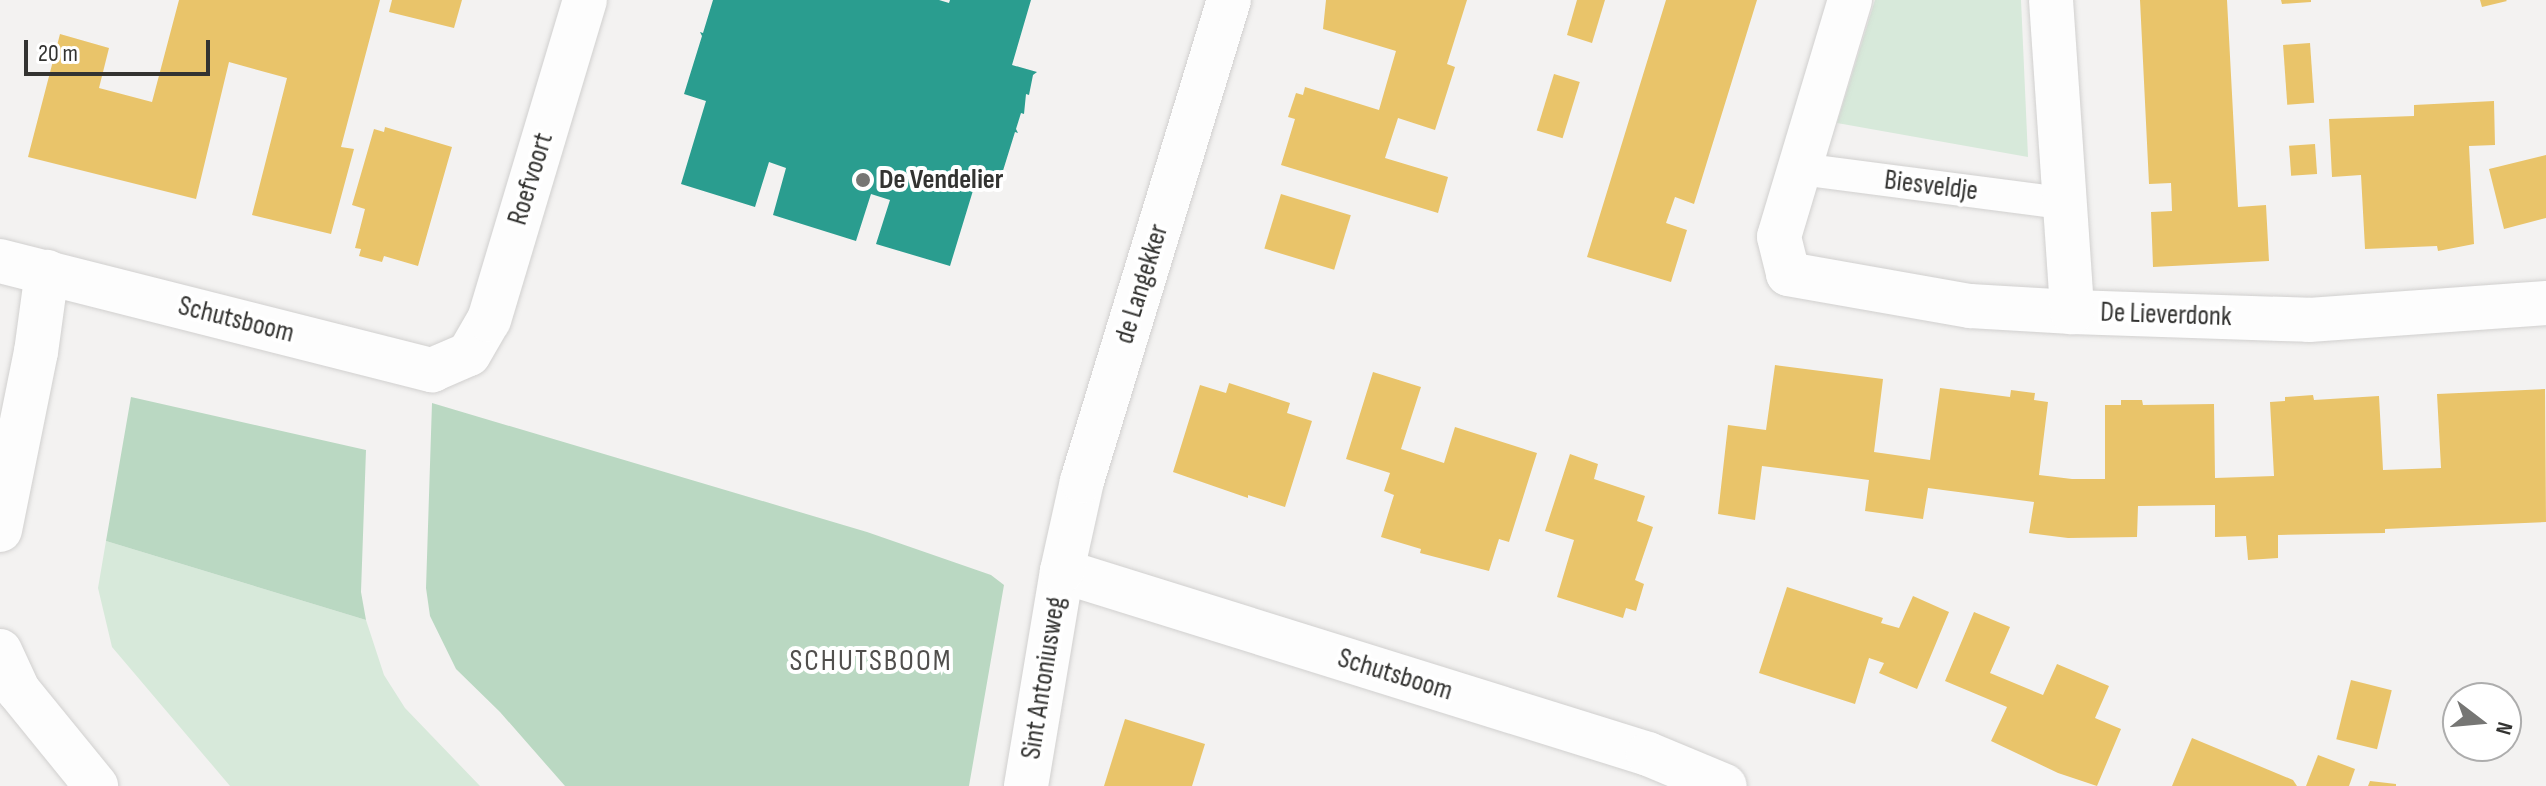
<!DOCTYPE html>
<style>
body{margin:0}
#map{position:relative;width:2546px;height:786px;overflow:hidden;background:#f3f2f1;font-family:"Sofia Sans Condensed",sans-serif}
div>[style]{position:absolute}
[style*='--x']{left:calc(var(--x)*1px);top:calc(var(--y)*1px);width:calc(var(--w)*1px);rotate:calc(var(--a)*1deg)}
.green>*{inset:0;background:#d7e9da}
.forest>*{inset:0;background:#bad8c2}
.homes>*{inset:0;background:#e9c46a;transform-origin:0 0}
.schools>*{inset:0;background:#2a9d8f}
.roads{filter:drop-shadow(0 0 2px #d1d0cf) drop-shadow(0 0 2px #d1d0cf)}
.lane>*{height:32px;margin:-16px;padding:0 16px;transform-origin:16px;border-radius:16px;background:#fdfdfd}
.street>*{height:44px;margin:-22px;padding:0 22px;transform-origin:22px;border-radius:22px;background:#fdfdfd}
.dots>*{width:22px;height:22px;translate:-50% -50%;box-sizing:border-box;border:4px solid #fff;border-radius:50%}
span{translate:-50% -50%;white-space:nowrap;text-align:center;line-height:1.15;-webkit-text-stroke:8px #fff;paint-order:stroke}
.street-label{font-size:28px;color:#333331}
.poi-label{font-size:28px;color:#333331;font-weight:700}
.left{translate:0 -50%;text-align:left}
.neighbourhood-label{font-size:30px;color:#514f4d;letter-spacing:2px}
.north{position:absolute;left:2442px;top:682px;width:80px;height:80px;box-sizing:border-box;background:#fff;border:2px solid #adadad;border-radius:50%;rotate:106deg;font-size:22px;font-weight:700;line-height:32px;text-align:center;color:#333331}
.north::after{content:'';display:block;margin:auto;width:28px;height:36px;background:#767674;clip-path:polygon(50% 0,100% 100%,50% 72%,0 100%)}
.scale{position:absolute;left:24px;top:40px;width:186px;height:36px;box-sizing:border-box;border:4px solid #333331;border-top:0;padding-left:10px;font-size:24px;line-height:28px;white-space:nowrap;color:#333331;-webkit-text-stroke:6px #fff;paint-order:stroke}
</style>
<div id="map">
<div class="green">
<div style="clip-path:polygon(1875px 0,2021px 0,2028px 157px,1837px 123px)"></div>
<div style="clip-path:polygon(106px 541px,366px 620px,384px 675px,405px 708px,480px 786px,230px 786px,112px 647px,98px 588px)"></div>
</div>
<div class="forest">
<div style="clip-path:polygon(131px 397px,366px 450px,361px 592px,366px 620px,106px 541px)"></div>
<div style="clip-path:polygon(432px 403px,867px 532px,991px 575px,1004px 585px,969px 786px,565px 786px,500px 712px,456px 669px,430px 616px,426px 588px)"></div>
</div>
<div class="homes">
<div style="clip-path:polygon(179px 0,380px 0,341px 147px,354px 149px,331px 234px,252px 215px,287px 78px,229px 62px,196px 199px,28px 157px,60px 34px,109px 48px,99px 88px,152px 102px)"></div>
<div style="clip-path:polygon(392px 0,462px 0,454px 28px,389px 12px)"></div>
<div style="clip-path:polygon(1326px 0,1467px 0,1447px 64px,1455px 67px,1435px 130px,1398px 118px,1385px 158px,1448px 177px,1438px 213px,1281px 165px,1295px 119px,1288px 117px,1296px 93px,1303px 95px,1305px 87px,1379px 110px,1396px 51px,1323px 29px)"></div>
<div style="clip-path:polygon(1577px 0,1605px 0,1592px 43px,1567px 35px)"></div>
<div style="clip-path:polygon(1666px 0,1757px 0,1694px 204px,1675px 197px,1666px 223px,1687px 230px,1671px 282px,1587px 257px)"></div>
<div style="clip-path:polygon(2140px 0,2227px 0,2238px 207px,2266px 205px,2269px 261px,2153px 267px,2151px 212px,2172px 211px,2171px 183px,2149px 184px)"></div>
<div style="clip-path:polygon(2281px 0,2311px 0,2311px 2px,2282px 4px)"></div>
<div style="clip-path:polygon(2480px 0,2506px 0,2507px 1px,2482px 7px)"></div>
<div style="left:2310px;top:43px;width:60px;height:27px;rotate:86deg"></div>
<div style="left:1554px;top:74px;width:27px;height:59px;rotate:17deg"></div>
<div style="clip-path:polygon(2494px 101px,2495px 145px,2469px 146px,2474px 244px,2438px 251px,2437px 246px,2365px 249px,2361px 175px,2332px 177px,2329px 119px,2414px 116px,2414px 105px)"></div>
<div style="clip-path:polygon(385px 127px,452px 147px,418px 266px,384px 256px,382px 262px,359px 256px,361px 249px,355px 248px,365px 209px,352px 205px,374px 129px,384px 132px)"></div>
<div style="left:2315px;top:144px;width:30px;height:26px;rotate:86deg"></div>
<div style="clip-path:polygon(2546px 155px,2546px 218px,2504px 229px,2489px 169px)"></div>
<div style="left:1281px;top:194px;width:73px;height:57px;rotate:17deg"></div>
<div style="clip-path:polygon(1775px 365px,1883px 379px,1874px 452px,1930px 460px,1940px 388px,2010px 397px,2011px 390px,2035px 393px,2034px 400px,2048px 402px,2039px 475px,2072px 479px,2105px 479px,2105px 405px,2121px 405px,2121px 400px,2142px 400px,2143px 405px,2214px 404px,2215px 478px,2274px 476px,2270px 402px,2285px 401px,2285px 397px,2313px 395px,2314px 400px,2379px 396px,2383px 470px,2441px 468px,2437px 394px,2545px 389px,2546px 522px,2385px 529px,2385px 533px,2278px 535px,2278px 558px,2248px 560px,2246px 536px,2215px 537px,2215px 505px,2138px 506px,2137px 537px,2068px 538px,2029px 533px,2034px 502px,1928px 488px,1923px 519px,1865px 511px,1869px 480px,1762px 466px,1755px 520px,1718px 514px,1728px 425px,1766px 430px)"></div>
<div style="clip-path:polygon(1373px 372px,1421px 387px,1401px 449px,1444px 463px,1455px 427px,1537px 453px,1509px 542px,1499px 539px,1489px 571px,1420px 553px,1421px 549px,1381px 537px,1394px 495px,1384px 491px,1390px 473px,1346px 459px)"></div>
<div style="clip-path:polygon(1229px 383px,1290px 403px,1287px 413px,1312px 421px,1285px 507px,1248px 495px,1248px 498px,1173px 472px,1200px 385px,1226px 393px)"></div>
<div style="clip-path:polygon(1570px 454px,1598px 464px,1594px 479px,1645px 496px,1637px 521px,1653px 527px,1635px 580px,1644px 584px,1636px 611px,1626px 608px,1623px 618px,1557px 597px,1574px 540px,1545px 531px)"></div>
<div style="clip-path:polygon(1787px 587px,1883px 618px,1881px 623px,1899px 628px,1913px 596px,1949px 612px,1917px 689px,1879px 673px,1884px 663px,1869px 658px,1855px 704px,1759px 673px)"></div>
<div style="clip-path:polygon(1974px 612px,2010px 627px,1990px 673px,2043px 695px,2057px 664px,2109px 686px,2095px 718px,2121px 729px,2097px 786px,2058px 773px,1991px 741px,2007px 707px,1945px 681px)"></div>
<div style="left:2351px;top:680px;width:42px;height:61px;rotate:14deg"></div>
<div style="clip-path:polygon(1125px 719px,1205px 744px,1192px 786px,1104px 786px)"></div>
<div style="clip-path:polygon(2192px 738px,2293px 780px,2297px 786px,2172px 786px)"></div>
<div style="clip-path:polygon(2318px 755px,2355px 769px,2349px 786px,2306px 786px)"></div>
<div style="clip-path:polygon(2370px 781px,2396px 784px,2396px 786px,2368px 786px)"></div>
</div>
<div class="schools">
<div style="clip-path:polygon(713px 0,939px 0,949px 3px,950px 0,1031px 0,1012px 65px,1037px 72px,1033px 75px,1029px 95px,1026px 94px,1024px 114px,1021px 113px,1016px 129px,1018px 133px,1015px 132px,997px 190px,975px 184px,950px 266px,876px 244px,890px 200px,871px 194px,856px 241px,773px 215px,786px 168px,769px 162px,755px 207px,681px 184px,706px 101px,684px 94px,702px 36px,700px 32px,703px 33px)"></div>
</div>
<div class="roads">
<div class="lane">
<div style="--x:1800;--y:169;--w:264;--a:7.4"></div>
</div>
<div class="street">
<div style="--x:1850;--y:0;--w:247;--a:106.7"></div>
<div style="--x:1779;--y:237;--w:38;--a:76"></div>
<div style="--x:1788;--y:274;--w:185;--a:10"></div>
<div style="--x:1970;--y:306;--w:102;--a:3.4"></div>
<div style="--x:2072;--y:312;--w:237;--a:1.9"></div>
<div style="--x:2309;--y:320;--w:238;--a:-4.1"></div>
<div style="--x:2051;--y:0;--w:313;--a:86.1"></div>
<div style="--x:0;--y:261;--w:446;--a:14.2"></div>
<div style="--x:432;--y:370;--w:40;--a:-23.4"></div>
<div style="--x:469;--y:354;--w:39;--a:-60"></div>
<div style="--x:489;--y:320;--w:334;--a:-73.3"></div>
<div style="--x:0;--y:530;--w:182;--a:-78.6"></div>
<div style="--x:36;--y:352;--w:81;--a:-82.2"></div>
<div style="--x:1062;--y:571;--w:614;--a:17.34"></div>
<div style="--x:1648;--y:754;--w:83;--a:22.6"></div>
<div style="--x:0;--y:651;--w:43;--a:65.2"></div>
<div style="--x:18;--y:690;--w:124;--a:50.9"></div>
<div style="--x:1026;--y:786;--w:218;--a:-80.5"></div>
<div style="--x:1062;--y:571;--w:92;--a:-77.5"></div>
<div style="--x:1082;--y:481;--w:503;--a:-73.01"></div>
</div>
</div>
<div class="dots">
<div style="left:863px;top:180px;background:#767674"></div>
</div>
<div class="street-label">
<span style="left:531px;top:179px;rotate:-73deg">Roefvoort</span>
<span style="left:1931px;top:186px;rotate:7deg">Biesveldje</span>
<span style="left:1142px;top:284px;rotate:-73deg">de Langekker</span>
<span style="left:2166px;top:315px;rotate:2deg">De Lieverdonk</span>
<span style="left:236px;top:320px;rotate:14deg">Schutsboom</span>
<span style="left:1395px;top:675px;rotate:17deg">Schutsboom</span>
<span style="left:1044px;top:678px;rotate:-81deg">Sint Antoniusweg</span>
</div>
<div class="poi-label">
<span class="left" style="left:879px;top:180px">De Vendelier</span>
</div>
<div class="neighbourhood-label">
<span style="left:871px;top:661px">SCHUTSBOOM</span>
</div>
<div class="north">N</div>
<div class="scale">20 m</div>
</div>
